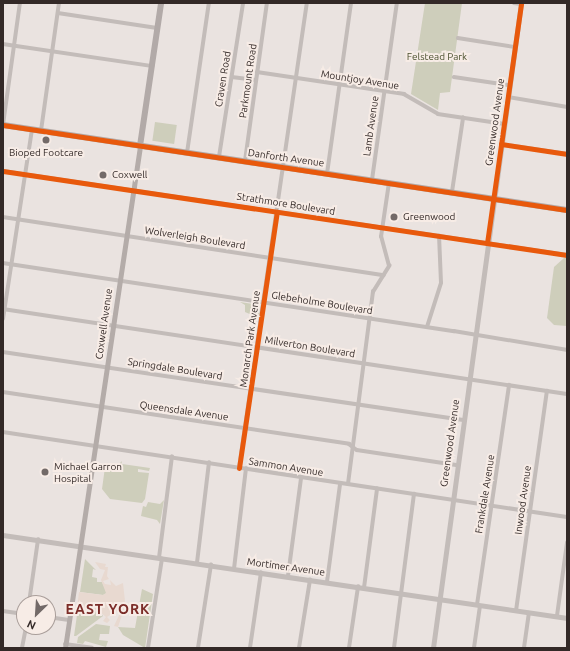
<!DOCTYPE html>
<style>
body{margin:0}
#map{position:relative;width:570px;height:651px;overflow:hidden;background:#eae3e0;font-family:Ubuntu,sans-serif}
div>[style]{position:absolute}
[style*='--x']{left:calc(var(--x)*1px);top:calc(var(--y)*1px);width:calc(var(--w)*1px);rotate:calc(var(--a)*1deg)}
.green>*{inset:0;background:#cecebb;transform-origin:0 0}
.plaza>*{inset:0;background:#e8d9d0}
.minor>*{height:3.5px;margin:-1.75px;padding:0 1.75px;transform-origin:1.75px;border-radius:1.75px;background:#c3bcb9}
.tertiary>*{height:4.5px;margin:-2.25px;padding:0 2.25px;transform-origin:2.25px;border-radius:2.25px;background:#c3bcb9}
.secondary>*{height:5px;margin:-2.5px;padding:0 2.5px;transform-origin:2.5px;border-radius:2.5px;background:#b4aca9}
.primary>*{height:6px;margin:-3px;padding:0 3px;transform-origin:3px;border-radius:3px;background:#b2aaa8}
.cycleway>*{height:5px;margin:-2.5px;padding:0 2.5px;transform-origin:2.5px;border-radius:2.5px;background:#e8590c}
.dots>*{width:11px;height:11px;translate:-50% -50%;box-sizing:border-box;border:2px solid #f7ece6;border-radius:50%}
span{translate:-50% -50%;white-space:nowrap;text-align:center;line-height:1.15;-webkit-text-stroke:4px #f7ece6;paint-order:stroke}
.park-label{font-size:10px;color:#494f2d}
.street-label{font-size:10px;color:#332927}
.poi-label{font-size:10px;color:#332927}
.left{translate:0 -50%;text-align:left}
.district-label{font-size:14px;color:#7b2c28;font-weight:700;letter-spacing:1px}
.frame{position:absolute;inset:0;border:4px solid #332927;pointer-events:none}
.north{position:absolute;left:16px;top:595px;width:40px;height:40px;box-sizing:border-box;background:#f7ece6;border:1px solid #a99e9a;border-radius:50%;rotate:205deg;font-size:11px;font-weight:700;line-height:16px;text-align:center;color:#332927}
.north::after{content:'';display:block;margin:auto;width:14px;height:18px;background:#736a68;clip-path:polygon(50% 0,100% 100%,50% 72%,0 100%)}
</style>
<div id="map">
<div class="green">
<div style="clip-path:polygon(425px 3px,462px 3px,450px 92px,440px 93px,438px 110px,411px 94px)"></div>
<div style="left:155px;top:122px;width:22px;height:19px;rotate:8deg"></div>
<div style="clip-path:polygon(564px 258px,567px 258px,567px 326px,554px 325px,547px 318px,554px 267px)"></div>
<div style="clip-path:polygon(240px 302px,260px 305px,259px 318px,245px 312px,245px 305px)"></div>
<div style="clip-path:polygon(122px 461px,121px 467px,122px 464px,150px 468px,149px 471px,138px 469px,138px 472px,149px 473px,145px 499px,142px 503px,110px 499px,102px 489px,105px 467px,117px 466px)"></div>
<div style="clip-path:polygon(164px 500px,160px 524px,157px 520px,141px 516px,143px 506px,146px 507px,148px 502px,160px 504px)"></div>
<div style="clip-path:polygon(85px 559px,96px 570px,93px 569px,92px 577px,97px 578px,97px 582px,102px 582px,107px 593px,103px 595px,80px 592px)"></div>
<div style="clip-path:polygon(142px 589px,153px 594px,145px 648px,123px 635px,118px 627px,135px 628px)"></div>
<div style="clip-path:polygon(78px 608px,100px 612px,103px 616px,76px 636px,74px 636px)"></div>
<div style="clip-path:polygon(96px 624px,110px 626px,109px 634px,100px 634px,99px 640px,108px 641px,106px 647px,85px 641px,83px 644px,77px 643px,78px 637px)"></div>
</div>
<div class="plaza">
<div style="clip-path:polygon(95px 562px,106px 564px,105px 567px,108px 567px,107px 576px,109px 579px,103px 581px,105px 584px,111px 585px,110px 580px,116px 586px,123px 583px,125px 601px,124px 605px,122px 605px,121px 608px,124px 609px,118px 627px,114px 626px,120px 613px,116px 611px,107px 617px,110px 620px,107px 623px,103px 621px,106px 617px,100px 612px,77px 608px,79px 592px,103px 595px,106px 593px,101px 580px,105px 570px,100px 569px)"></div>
</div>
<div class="minor">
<div style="--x:514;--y:3;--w:7;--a:8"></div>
<div style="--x:58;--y:13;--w:100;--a:8.6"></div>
<div style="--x:458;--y:38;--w:58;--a:9"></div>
<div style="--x:3;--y:44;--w:151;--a:8.4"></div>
<div style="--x:257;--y:72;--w:149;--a:8.5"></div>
<div style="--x:404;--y:94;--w:39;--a:30"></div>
<div style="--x:438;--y:114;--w:67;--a:8.6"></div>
<div style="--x:232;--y:77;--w:24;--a:7"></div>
<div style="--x:454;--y:77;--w:56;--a:8.3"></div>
<div style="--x:508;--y:97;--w:60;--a:9.6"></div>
<div style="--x:3;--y:125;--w:123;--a:-82.1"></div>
<div style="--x:41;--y:131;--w:129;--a:-82"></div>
<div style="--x:501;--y:144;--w:67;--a:8.6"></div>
<div style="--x:187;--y:153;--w:152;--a:-81.7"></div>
<div style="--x:219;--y:157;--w:156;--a:-81.1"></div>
<div style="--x:245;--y:161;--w:160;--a:-82.1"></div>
<div style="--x:3;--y:171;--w:570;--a:8.47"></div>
<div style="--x:327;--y:174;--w:173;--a:-82"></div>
<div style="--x:372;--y:180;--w:179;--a:-82"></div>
<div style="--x:452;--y:192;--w:75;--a:-81.5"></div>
<div style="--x:3;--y:217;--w:385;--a:8.7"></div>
<div style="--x:3;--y:263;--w:456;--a:8.6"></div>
<div style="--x:454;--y:331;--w:115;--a:9.5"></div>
<div style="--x:3;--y:309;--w:570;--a:8.57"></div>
<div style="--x:3;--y:319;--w:191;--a:-81.3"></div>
<div style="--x:427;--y:327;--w:46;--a:-72.3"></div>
<div style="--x:441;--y:283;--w:47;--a:-92.4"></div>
<div style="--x:3;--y:352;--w:465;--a:8.4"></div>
<div style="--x:3;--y:392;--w:350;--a:8.5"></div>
<div style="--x:349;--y:444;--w:10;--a:37"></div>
<div style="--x:357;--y:450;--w:100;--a:8.6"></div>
<div style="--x:3;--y:432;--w:570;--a:8.57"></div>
<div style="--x:239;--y:468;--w:470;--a:-81.7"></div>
<div style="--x:348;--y:484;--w:194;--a:-82.6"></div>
<div style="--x:373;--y:292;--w:31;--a:-58"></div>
<div style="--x:389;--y:266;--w:30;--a:-105"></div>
<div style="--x:381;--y:237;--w:55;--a:-81.6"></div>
<div style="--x:159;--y:558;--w:102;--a:-82.7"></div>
<div style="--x:197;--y:563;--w:101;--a:-83.2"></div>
<div style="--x:234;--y:569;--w:101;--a:-83.2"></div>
<div style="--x:288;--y:576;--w:99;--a:-82.4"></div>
<div style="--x:327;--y:582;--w:99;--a:-82.4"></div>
<div style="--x:364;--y:588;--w:100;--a:-82.5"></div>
<div style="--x:29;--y:603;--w:64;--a:-81.9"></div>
<div style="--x:477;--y:605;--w:222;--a:-81.7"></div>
<div style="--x:3;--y:611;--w:21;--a:8"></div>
<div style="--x:516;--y:611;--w:222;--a:-82"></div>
<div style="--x:557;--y:616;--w:74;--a:-82.2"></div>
<div style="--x:48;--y:617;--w:21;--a:8"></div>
<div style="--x:65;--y:644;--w:27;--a:8"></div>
<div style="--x:22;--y:648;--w:21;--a:-79"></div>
<div style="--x:148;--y:648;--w:90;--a:-81.1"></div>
<div style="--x:198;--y:648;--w:84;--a:-81.1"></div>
<div style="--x:250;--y:648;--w:76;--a:-81.7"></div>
<div style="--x:299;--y:648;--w:69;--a:-80.8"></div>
<div style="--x:349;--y:648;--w:62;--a:-81.6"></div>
<div style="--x:394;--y:648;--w:155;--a:-82.6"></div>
<div style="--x:474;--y:648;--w:42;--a:-81.9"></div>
<div style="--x:524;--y:648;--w:35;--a:-82"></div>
</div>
<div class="tertiary">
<div style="--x:3;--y:535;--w:570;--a:8.37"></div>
<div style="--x:433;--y:648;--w:651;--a:-82.23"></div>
</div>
<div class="secondary">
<div style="--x:65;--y:648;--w:508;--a:-81.5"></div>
</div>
<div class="primary">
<div style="--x:3;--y:125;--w:570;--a:8.57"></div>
<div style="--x:140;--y:146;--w:145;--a:-81.6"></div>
</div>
<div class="cycleway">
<div style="--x:3;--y:125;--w:570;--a:8.57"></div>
<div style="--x:501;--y:144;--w:67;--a:8.6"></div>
<div style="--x:3;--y:171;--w:570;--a:8.47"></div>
<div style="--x:487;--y:243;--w:242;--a:-81.9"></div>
<div style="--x:239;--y:468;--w:259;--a:-81.6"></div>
</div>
<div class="dots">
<div style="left:46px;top:140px;background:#736a68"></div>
<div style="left:103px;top:175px;background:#736a68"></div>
<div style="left:394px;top:217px;background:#736a68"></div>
<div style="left:45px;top:472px;background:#736a68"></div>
</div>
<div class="park-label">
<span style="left:437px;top:57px">Felstead Park</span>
</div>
<div class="street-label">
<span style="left:223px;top:79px;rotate:-81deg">Craven Road</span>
<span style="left:360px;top:80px;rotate:9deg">Mountjoy Avenue</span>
<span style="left:248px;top:81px;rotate:-82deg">Parkmount Road</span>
<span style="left:495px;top:122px;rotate:-82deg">Greenwood Avenue</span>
<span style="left:371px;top:126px;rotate:-82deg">Lamb Avenue</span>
<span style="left:286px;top:158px;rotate:8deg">Danforth Avenue</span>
<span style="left:286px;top:204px;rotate:9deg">Strathmore Boulevard</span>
<span style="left:195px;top:238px;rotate:9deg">Wolverleigh Boulevard</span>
<span style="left:322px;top:303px;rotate:9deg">Glebeholme Boulevard</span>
<span style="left:104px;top:324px;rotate:-82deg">Coxwell Avenue</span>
<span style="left:250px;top:339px;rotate:-82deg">Monarch Park Avenue</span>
<span style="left:310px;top:347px;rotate:9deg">Milverton Boulevard</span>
<span style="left:175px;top:369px;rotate:9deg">Springdale Boulevard</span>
<span style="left:184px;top:411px;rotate:8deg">Queensdale Avenue</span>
<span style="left:450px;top:443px;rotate:-82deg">Greenwood Avenue</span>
<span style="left:286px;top:467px;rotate:9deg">Sammon Avenue</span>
<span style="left:485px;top:494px;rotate:-81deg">Frankdale Avenue</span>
<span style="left:523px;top:500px;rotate:-82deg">Inwood Avenue</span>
<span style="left:286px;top:567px;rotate:8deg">Mortimer Avenue</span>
</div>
<div class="poi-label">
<span style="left:46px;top:153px">Bioped Footcare</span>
<span class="left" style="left:112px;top:175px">Coxwell</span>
<span class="left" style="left:403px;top:217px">Greenwood</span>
<span class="left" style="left:54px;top:472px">Michael Garron<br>Hospital</span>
</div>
<div class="district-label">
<span style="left:108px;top:609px">EAST YORK</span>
</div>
<div class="frame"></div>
<div class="north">N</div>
</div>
